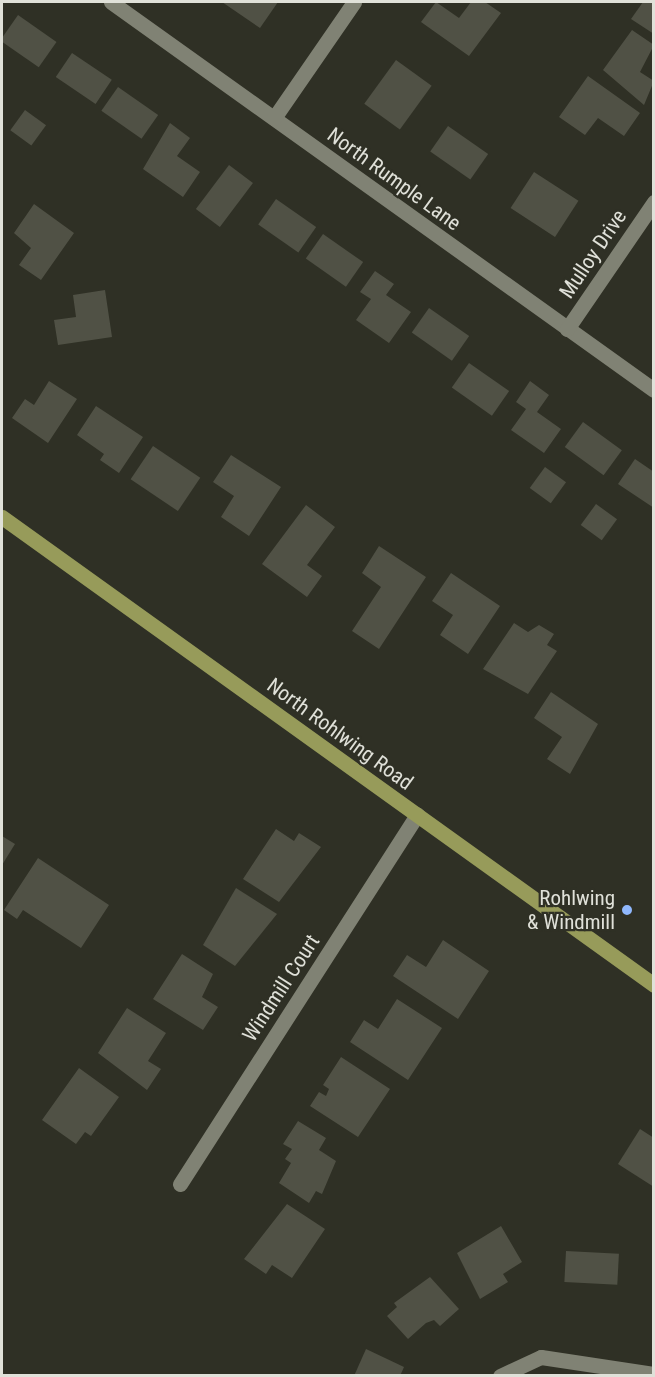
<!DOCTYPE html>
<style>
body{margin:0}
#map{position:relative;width:655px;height:1377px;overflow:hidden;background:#2f3025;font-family:"Roboto Condensed",sans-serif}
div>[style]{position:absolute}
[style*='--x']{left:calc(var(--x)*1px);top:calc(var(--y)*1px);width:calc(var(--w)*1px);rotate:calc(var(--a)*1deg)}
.building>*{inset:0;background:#505145;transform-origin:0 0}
.street>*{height:15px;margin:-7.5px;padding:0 7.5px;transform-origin:7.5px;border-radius:7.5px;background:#808274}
.primary>*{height:15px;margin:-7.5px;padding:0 7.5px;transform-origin:7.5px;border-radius:7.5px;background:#979b5a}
.dots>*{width:16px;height:16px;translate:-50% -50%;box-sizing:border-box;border:3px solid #2f3025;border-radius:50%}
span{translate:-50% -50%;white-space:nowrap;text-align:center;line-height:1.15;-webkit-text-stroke:4.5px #2f3025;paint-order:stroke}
.street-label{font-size:21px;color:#e0e1d9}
.poi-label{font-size:21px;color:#e0e1d9}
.right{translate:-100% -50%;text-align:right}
.frame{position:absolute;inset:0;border:3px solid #e0e1d9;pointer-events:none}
</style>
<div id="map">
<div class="building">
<div style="clip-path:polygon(222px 2px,278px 2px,260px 28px)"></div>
<div style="clip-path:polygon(436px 2px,459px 18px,471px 2px,485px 2px,501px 13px,469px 56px,421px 22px)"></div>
<div style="clip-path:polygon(643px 2px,654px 2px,654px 34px,631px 19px)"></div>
<div style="left:18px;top:15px;width:47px;height:31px;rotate:35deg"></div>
<div style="clip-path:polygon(632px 30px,654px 45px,640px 72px,654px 81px,644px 105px,603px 70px)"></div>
<div style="left:72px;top:53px;width:48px;height:29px;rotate:34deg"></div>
<div style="left:396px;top:60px;width:44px;height:54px;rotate:36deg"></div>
<div style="clip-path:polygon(588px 76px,640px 113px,624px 136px,598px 118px,585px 135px,559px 117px)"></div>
<div style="left:118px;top:87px;width:49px;height:29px;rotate:35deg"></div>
<div style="left:25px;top:110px;width:26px;height:25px;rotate:36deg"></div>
<div style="clip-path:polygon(170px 123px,190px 138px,177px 156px,200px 172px,183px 197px,143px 169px)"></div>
<div style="left:448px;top:126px;width:49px;height:31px;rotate:35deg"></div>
<div style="left:229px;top:165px;width:30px;height:55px;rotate:37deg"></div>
<div style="left:534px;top:172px;width:53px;height:43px;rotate:33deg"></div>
<div style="left:276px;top:199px;width:49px;height:31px;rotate:35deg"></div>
<div style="clip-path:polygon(34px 204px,74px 233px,41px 280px,19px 265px,31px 248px,14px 233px)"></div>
<div style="left:323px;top:234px;width:49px;height:30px;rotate:35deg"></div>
<div style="clip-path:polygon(375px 271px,394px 284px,386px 295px,411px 312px,389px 343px,356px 320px,371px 299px,360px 292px)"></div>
<div style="clip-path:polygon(105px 290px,112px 337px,58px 345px,54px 320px,76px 317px,73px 295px)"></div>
<div style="left:429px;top:308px;width:49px;height:30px;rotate:35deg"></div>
<div style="left:469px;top:363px;width:49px;height:30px;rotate:35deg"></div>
<div style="clip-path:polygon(49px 381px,77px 399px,48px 443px,12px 418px,25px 399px,34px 405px)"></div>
<div style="clip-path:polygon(530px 381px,549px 395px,537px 412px,561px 429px,544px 453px,511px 430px,526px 409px,516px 402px)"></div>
<div style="clip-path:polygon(96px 406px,143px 437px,119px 473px,100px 460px,104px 454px,77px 435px)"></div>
<div style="left:583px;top:422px;width:48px;height:31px;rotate:36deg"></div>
<div style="left:153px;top:446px;width:57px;height:40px;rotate:34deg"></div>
<div style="clip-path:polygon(231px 455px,281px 487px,249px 536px,221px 517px,234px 496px,213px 482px)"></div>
<div style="clip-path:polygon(635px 459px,654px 472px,654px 508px,618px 484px)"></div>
<div style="left:545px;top:467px;width:26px;height:26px;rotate:36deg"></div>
<div style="left:596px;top:504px;width:26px;height:26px;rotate:36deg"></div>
<div style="clip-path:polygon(306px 505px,335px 527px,307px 565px,322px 576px,307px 597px,262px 564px)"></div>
<div style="clip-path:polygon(379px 546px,426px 577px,379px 649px,352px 631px,381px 587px,362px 573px)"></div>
<div style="clip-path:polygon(451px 573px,500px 606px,468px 654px,440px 635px,453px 615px,432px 601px)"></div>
<div style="clip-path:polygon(514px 623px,528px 632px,539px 625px,554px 634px,547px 645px,557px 651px,528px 694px,483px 669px)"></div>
<div style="clip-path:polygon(551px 692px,598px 724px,570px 774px,547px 759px,562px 737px,534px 718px)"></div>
<div style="clip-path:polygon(276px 829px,294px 841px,299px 833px,321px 847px,279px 902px,243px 879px)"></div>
<div style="clip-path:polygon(2px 836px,15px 844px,2px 865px)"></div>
<div style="clip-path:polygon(38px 858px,109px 905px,81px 948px,23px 910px,17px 919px,4px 910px)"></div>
<div style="clip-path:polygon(236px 888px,277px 914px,235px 966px,203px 945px)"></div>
<div style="clip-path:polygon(443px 940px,489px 971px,458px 1019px,393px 976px,407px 955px,426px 967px)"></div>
<div style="clip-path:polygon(182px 954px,213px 974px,202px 997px,218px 1007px,203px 1030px,153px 999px)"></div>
<div style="clip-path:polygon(397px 999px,442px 1028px,408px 1080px,350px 1042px,364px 1020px,378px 1029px)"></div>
<div style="clip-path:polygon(127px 1008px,166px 1033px,148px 1061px,161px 1069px,147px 1090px,98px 1053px)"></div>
<div style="clip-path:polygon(341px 1057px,390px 1089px,358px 1137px,310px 1106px,319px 1092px,326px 1096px,329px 1089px,323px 1085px)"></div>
<div style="clip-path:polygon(79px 1068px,119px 1097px,91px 1136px,85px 1132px,76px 1144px,42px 1120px)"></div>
<div style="clip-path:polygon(298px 1121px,326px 1138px,319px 1150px,336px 1161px,322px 1194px,316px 1191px,309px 1203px,279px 1183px,291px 1163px,285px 1159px,292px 1149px,283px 1144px)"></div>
<div style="clip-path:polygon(640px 1129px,654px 1138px,654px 1187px,618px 1164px)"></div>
<div style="clip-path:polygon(287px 1204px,325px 1229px,292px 1278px,272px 1265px,266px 1274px,244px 1259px)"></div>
<div style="clip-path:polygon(501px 1226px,522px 1262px,503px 1274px,508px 1282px,480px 1299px,457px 1253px)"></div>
<div style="left:566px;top:1251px;width:53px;height:31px;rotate:3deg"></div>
<div style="clip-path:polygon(430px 1277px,459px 1309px,440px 1326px,434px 1320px,426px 1323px,408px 1339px,387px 1316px,397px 1307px,394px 1303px)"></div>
<div style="clip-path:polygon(366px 1349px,404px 1367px,400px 1376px,354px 1376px)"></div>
</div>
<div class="street">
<div style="--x:111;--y:2;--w:667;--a:35.55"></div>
<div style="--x:274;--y:118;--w:141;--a:-55.4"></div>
<div style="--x:567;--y:329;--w:154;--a:-55.6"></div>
<div style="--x:180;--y:1184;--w:439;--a:-57.3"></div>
<div style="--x:500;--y:1376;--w:45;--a:-24.9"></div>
<div style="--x:541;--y:1357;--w:114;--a:8.6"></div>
</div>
<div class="primary">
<div style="--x:2;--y:517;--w:803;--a:35.67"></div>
</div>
<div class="dots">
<div style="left:627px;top:910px;background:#90b8fd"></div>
</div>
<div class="street-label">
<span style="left:394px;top:179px;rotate:36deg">North Rumple Lane</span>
<span style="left:593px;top:254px;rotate:-56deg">Mulloy Drive</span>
<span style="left:340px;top:734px;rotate:36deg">North Rohlwing Road</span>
<span style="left:281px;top:988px;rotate:-57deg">Windmill Court</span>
</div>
<div class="poi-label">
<span class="right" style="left:615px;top:910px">Rohlwing<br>&amp; Windmill</span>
</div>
<div class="frame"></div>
</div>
